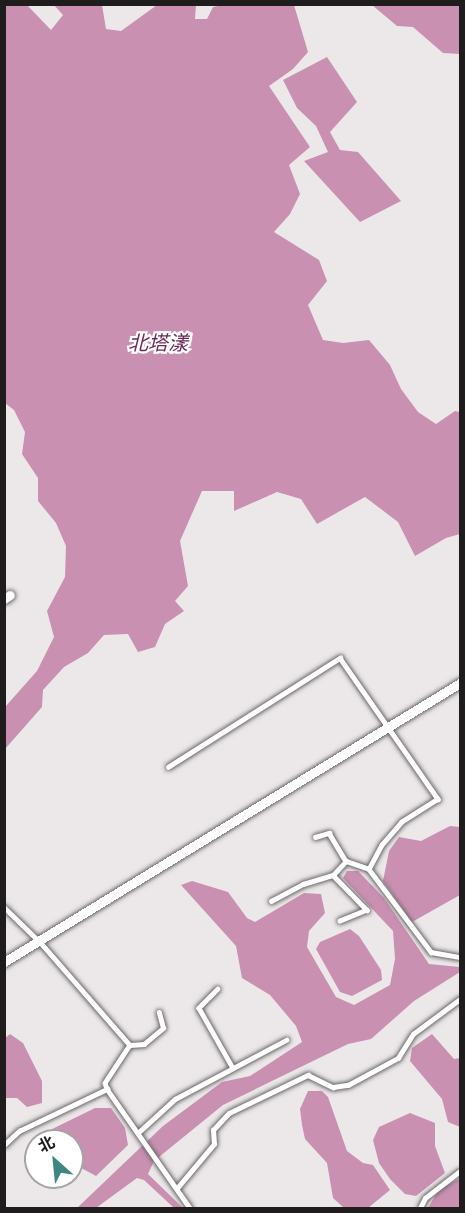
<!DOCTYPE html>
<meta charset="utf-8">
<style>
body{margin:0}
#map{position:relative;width:465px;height:1213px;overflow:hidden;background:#ece8ea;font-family:Arial,"Noto Sans SC",sans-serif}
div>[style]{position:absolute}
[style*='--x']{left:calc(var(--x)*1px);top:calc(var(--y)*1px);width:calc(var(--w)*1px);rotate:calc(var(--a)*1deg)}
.water>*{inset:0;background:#ca90b2}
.roads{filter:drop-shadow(0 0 2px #6b6769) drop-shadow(0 0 2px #6b6769)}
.service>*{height:4.5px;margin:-2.25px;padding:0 2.25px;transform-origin:2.25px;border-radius:2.25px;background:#fff}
.minor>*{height:9px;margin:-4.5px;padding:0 4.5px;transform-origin:4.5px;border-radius:4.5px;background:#fff}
span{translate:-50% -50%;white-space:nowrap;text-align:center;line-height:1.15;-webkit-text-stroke:4.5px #fff;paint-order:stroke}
.water-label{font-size:20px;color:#6c2755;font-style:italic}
.frame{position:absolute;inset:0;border:6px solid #1e1c1d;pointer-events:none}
.north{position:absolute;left:24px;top:1129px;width:60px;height:60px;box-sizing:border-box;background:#fff;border:2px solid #a5a4a5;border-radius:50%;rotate:333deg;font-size:16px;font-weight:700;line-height:24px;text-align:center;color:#1e1c1d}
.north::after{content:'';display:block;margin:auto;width:21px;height:27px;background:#3e8684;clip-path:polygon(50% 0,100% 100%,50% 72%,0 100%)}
</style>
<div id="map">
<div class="water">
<div style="clip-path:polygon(5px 4px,27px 5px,51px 30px,63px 15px,54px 5px,102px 5px,106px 29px,121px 31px,157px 5px,196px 5px,195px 19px,207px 19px,213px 7px,223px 5px,294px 5px,308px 52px,293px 69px,269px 86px,310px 147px,289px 165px,300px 194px,290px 214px,274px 232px,319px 260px,327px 281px,308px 305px,323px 340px,343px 343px,369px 340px,390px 365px,401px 389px,418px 412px,436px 424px,455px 411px,460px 412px,460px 534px,446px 538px,415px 556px,398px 522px,365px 497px,317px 524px,301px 499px,277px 492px,234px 511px,234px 491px,202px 491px,180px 541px,188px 586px,175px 601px,184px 611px,165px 624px,155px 647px,138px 652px,128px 634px,104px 635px,88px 653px,64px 667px,43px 690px,42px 707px,5px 749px,5px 707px,37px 671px,54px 637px,47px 611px,65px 577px,66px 546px,56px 523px,38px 501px,38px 478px,22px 454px,25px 432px,14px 410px,5px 403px)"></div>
<div style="clip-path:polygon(372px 5px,460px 5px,460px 54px,443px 53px,413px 27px,397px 26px)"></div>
<div style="clip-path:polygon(327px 57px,357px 102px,330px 132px,340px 150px,358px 152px,401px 201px,360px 222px,304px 161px,328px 152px,316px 126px,297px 108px,283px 80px)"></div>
<div style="clip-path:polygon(450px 826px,460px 827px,460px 895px,412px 922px,383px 881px,389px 851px,399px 837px,421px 841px)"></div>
<div style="clip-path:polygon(347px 871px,358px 871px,384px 898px,429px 964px,460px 967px,460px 972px,414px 1001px,371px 1039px,348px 1044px,223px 1105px,154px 1161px,148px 1174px,183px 1208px,174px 1208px,144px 1180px,137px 1178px,96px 1208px,77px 1208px,163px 1126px,222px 1082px,250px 1076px,302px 1042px,296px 1026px,270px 995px,242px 978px,236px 946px,181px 885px,192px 881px,228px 892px,247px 918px,255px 922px,304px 893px,321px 894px,325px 913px,309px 931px,307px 947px,336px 997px,354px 1005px,390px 985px,395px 959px,393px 931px,343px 878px)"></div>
<div style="clip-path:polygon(350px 929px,359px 936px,381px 970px,382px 980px,352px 996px,340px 992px,316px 949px,320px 942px)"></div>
<div style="clip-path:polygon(10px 1034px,23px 1043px,42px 1081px,42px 1103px,27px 1107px,17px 1098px,5px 1098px,5px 1038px)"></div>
<div style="clip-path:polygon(432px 1034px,454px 1059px,460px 1058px,460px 1127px,448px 1122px,442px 1099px,410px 1061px,412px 1048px)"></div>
<div style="clip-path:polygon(308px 1091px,322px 1091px,328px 1097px,347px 1151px,363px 1163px,373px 1165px,390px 1190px,368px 1208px,344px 1208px,333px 1198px,327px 1163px,305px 1139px,302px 1125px,300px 1109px)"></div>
<div style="clip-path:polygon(95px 1108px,111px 1108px,125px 1128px,128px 1145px,96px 1176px,72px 1163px,72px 1141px,36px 1141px,36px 1163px,29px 1147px,44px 1133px)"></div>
<div style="clip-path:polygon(410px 1113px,435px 1123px,435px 1146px,445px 1173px,416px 1196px,405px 1194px,390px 1179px,379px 1163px,373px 1140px,379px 1127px)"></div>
<div style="clip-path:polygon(460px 1178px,460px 1208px,428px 1208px,438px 1191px)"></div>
</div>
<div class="roads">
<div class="service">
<div style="--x:168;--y:767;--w:204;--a:-32.4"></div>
<div style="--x:340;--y:658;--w:172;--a:55.2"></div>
<div style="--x:438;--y:799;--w:43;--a:147.4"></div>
<div style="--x:402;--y:822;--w:30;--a:131"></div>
<div style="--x:382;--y:845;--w:27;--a:118"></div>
<div style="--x:315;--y:837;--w:15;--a:-16"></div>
<div style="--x:329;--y:833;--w:33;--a:59"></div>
<div style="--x:346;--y:861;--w:24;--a:19"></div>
<div style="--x:369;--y:869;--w:104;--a:53.2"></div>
<div style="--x:431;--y:952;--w:29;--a:10"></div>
<div style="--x:333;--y:875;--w:49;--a:45.8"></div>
<div style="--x:367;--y:910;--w:29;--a:158"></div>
<div style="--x:271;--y:901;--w:36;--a:-28"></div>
<div style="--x:303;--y:884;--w:31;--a:-17"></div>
<div style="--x:333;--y:875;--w:19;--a:-47"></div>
<div style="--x:4;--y:907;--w:52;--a:44.2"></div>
<div style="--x:41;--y:943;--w:135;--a:48.9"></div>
<div style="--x:130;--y:1045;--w:45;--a:123.3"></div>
<div style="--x:105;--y:1083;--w:6;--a:72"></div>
<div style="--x:218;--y:989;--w:27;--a:135"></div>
<div style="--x:199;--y:1008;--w:69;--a:60.5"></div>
<div style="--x:130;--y:1045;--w:14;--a:-4"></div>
<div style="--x:144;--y:1044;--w:25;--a:-40"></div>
<div style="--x:163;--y:1028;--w:16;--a:-105"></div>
<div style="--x:140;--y:1131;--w:47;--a:-42.4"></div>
<div style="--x:175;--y:1099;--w:126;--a:-28"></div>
<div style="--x:4;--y:1145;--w:21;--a:-43"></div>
<div style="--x:19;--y:1131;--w:98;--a:-25.5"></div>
<div style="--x:107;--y:1089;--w:145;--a:55.1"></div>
<div style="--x:178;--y:1187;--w:56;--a:-50.1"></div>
<div style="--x:214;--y:1144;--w:14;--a:-94"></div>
<div style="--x:213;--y:1130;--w:23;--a:-47"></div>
<div style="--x:229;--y:1113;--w:88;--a:-25.7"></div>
<div style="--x:308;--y:1075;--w:28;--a:26"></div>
<div style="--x:333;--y:1087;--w:15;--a:-8"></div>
<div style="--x:348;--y:1085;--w:57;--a:-28.4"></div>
<div style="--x:398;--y:1058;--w:28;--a:-58"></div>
<div style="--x:413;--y:1034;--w:59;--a:-36.7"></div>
<div style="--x:420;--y:1208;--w:11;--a:-63"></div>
<div style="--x:425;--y:1198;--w:44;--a:-37.6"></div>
</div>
<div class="minor">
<div style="--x:4;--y:599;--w:7;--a:-34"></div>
<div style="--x:4;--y:962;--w:535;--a:-31.46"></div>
</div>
</div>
<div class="water-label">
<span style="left:158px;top:343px">北塔漾</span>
</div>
<div class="frame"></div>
<div class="north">北</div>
</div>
